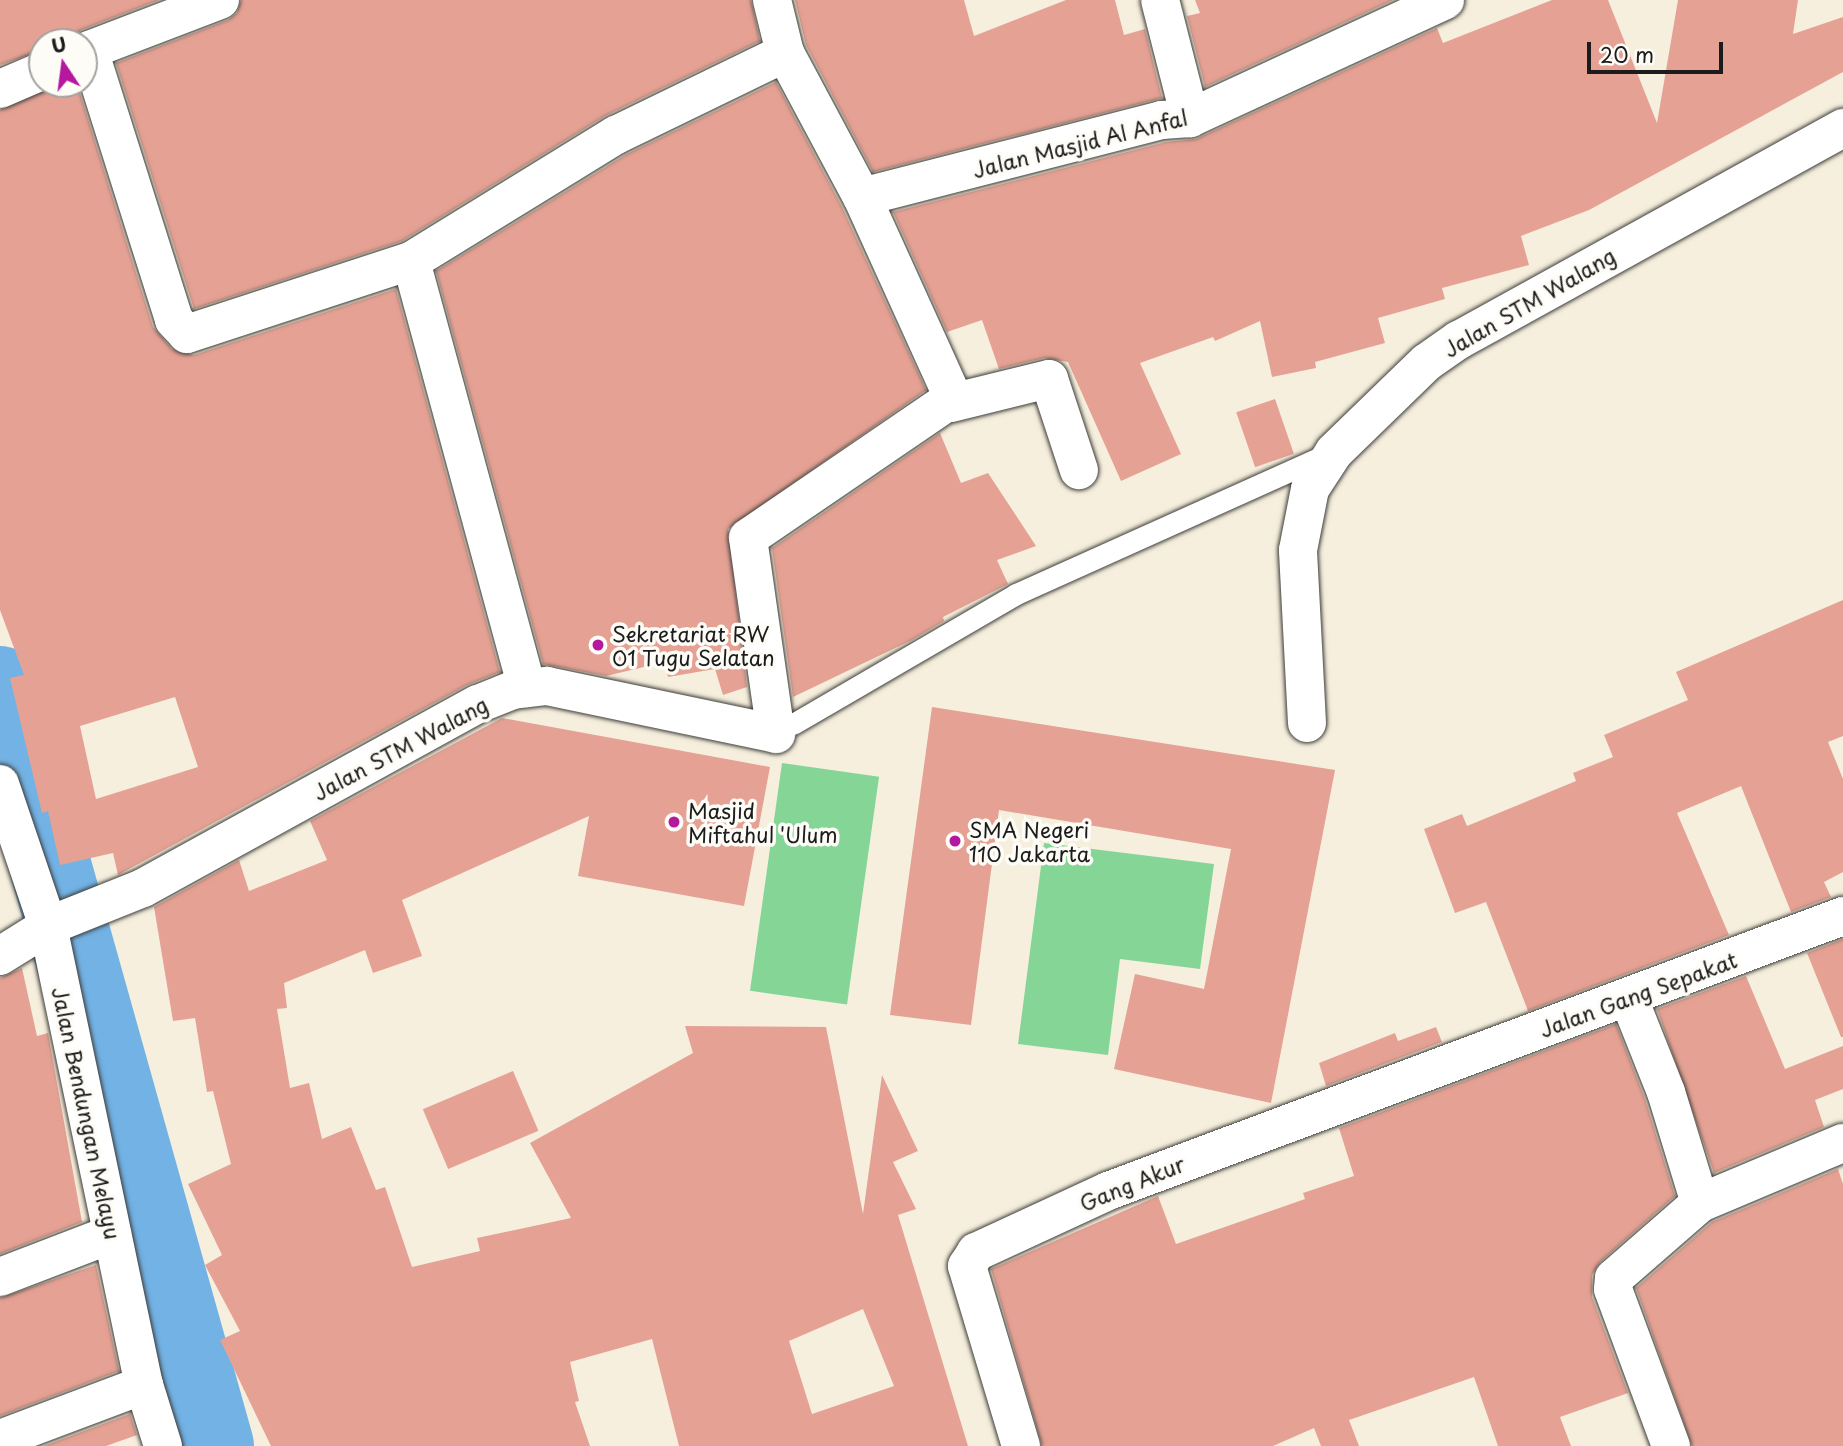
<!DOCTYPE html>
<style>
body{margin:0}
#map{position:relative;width:1843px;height:1446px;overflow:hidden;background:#f6efdd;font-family:"Playpen Sans",sans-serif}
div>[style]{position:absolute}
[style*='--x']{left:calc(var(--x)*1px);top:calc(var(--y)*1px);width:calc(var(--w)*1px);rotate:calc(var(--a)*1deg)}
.green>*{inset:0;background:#85d696;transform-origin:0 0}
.river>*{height:82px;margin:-41px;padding:0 41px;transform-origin:41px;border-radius:41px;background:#72b2e5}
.building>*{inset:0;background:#e5a294;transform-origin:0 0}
.roads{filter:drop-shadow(0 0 2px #3d3c39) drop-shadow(0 0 2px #3d3c39)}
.service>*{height:21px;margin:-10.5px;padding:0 10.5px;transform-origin:10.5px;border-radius:10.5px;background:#fff}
.minor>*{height:38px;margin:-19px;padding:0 19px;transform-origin:19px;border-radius:19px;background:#fff}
.dots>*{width:19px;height:19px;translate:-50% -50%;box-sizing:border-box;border:4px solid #fdfcf7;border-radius:50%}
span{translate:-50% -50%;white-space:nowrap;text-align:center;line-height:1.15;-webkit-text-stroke:7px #fdfcf7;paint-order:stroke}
.street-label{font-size:21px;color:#1c1c1c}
.poi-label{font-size:21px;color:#1c1c1c}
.left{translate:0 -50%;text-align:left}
.north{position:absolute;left:28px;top:28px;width:70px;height:70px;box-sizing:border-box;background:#fdfcf7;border:2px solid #a3a29f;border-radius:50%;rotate:347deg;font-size:19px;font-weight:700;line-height:28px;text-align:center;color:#1c1c1c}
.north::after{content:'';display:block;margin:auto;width:24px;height:32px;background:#b5179e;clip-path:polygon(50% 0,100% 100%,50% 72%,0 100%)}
.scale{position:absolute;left:1587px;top:42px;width:136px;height:32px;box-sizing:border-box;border:4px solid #1c1c1c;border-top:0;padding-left:9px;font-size:21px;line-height:24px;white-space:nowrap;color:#1c1c1c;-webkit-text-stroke:5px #fdfcf7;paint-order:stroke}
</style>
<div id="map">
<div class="green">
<div style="left:782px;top:763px;width:98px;height:230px;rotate:8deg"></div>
<div style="clip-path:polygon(1044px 843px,1214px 864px,1200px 969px,1120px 959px,1108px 1055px,1018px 1044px)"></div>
</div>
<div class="river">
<div style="--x:0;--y:687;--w:788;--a:74.32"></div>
</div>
<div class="building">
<div style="clip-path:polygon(0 0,159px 0,81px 30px,69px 42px,42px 42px,42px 50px,0 65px)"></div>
<div style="clip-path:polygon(241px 0,751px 0,760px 41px,605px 116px,402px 241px,194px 309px,116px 63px,228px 20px,237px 13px)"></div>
<div style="clip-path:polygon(795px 0,964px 0,974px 36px,1066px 0,1115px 0,1124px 35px,1145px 29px,1162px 98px,873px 172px,806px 45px)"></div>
<div style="clip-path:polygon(1195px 0,1393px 0,1205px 87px,1187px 16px,1200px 13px)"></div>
<div style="clip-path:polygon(1552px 0,1608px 0,1657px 123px,1678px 0,1798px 0,1793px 34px,1843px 17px,1843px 72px,1589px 210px,1521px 236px,1529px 265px,1442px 288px,1445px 299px,1378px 318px,1385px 343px,1315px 362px,1316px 368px,1272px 377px,1260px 321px,1215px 341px,1213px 337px,1140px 363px,1181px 454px,1121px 481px,1068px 362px,1044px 358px,999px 369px,982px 320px,947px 332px,893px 212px,1166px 142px,1196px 139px,1437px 28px,1443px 43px)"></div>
<div style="clip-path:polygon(776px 82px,842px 207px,926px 390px,728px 529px,747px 687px,723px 695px,715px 669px,668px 677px,665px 662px,606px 676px,543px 664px,436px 271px,627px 154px)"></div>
<div style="clip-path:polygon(evenodd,59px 84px,77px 84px,153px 327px,172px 349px,194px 355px,396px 289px,500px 672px,467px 685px,118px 875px,113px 853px,60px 865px,48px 811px,42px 813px,10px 678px,24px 675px,0 610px,0 110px,59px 84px,175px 697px,198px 767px,96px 799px,80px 726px,175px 697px)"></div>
<div style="left:1275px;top:399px;width:58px;height:41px;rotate:71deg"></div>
<div style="clip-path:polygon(940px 433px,961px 483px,988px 473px,1036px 546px,997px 560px,1008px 584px,943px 617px,944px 621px,912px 640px,793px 697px,772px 548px)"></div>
<div style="clip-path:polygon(1843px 600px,1843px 736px,1828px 742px,1843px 779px,1843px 872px,1824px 882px,1831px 897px,1791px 912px,1741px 786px,1677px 813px,1729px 935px,1528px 1011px,1486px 902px,1455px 913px,1424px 829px,1462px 814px,1467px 826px,1576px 781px,1573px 773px,1613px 757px,1604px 735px,1688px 700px,1676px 672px)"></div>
<div style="clip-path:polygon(932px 707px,1335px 770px,1271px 1103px,1114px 1069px,1135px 974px,1204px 989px,1231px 849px,999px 810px,971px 1025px,890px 1015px)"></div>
<div style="clip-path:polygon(evenodd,502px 718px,770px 767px,744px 906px,578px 876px,589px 816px,402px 900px,422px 956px,373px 973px,365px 950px,284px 983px,287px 1008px,277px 1009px,290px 1088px,309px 1083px,322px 1139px,351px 1127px,376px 1190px,385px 1187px,412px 1267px,480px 1251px,477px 1238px,571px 1218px,530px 1143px,693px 1053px,685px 1026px,826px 1027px,863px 1214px,882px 1075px,918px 1151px,893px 1162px,916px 1209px,898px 1215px,968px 1446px,679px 1446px,652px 1339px,570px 1362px,579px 1401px,575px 1402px,590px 1446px,271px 1446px,220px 1340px,240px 1331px,205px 1265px,222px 1255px,188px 1184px,231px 1164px,213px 1091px,207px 1092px,195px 1018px,173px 1021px,154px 907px,239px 860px,249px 891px,327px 860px,310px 821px,502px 718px,863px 1309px,894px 1386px,812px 1414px,789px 1341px,863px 1309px)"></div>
<div style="clip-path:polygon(1843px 939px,1843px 1037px,1841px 1037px,1807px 953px)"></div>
<div style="clip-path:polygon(22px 968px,37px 1036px,48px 1033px,82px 1222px,0 1254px,0 978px)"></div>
<div style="clip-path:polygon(1746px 976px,1785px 1069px,1843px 1046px,1843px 1089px,1815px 1100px,1824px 1127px,1714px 1173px,1657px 1009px)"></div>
<div style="clip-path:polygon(1616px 1024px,1645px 1099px,1675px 1196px,1600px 1262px,1592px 1275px,1592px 1297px,1628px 1393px,1560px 1417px,1571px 1446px,1498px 1446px,1474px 1377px,1349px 1420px,1359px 1446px,1321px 1446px,1314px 1428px,1273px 1446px,1042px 1446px,991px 1269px,1158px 1196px,1176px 1244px,1305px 1199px,1303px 1193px,1354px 1176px,1339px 1128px)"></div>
<div style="clip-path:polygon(1436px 1027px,1442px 1042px,1326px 1086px,1319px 1063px,1395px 1033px,1398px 1041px)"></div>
<div style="left:513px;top:1071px;width:65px;height:98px;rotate:67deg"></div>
<div style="clip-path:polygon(1838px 1169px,1843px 1184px,1843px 1446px,1692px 1446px,1636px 1288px,1712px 1222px)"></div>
<div style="clip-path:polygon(96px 1265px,119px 1371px,0 1416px,0 1298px)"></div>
<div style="clip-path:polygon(130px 1414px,137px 1435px,106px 1446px,44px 1446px)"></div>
</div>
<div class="roads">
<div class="service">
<div style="--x:793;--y:724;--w:258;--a:-30.2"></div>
<div style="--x:1016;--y:594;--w:342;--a:-24.2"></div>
</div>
<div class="minor">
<div style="--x:220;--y:0;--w:140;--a:159.1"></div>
<div style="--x:89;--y:50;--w:283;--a:72.5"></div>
<div style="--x:174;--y:320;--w:19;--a:47"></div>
<div style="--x:187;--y:334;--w:236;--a:-18.1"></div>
<div style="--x:772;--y:0;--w:55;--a:76.2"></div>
<div style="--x:785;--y:53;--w:163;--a:61.9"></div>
<div style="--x:862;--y:197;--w:221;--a:65.6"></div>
<div style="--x:953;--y:398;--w:248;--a:145.7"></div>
<div style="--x:748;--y:538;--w:198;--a:81.9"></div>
<div style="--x:1160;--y:0;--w:122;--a:75.7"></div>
<div style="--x:0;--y:89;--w:46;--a:-23.2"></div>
<div style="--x:862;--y:197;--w:310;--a:-14.4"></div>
<div style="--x:1162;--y:120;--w:28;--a:-4"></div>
<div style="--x:1190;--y:118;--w:281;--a:-24.8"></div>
<div style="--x:951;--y:403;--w:101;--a:-13.8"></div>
<div style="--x:1049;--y:379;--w:96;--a:71.8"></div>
<div style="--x:527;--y:688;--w:442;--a:-105.2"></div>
<div style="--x:411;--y:261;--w:241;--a:-31.6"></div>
<div style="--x:616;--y:135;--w:188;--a:-25.9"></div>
<div style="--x:1307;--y:723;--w:173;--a:-93"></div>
<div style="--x:1298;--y:550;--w:62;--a:-78.9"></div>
<div style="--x:1310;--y:489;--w:44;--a:-57"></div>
<div style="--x:1334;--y:452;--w:129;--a:-44.1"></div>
<div style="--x:1427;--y:362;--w:39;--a:-35"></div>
<div style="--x:1459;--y:340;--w:439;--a:-28.9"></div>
<div style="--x:0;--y:784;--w:150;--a:71.3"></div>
<div style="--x:48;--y:926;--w:469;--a:78.2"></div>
<div style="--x:144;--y:1385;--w:64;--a:72.7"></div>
<div style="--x:0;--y:956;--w:57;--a:-32"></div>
<div style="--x:48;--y:926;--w:102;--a:-21.8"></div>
<div style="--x:143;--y:888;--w:382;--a:-28.8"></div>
<div style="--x:478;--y:704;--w:38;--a:-22"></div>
<div style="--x:513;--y:690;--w:34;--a:-7"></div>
<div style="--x:547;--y:686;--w:234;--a:11.8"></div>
<div style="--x:1629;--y:999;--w:100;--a:68.3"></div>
<div style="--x:1666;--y:1092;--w:116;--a:73"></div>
<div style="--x:0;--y:1277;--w:120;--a:-21"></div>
<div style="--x:0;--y:1439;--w:154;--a:-20.6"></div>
<div style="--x:1021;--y:1446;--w:188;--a:-106.7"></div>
<div style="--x:967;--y:1266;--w:17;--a:-57"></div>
<div style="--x:976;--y:1252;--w:145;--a:-24.8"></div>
<div style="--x:1108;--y:1191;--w:785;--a:-20.51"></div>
<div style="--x:1671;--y:1446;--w:167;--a:-110.3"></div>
<div style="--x:1613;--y:1289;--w:11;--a:-85"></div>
<div style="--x:1614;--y:1278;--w:114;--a:-41.1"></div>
<div style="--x:1700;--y:1203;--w:155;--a:-22.8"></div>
</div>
</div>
<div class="dots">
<div style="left:598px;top:645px;background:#b5179e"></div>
<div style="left:674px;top:822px;background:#b5179e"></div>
<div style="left:955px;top:841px;background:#b5179e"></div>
</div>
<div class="street-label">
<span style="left:1080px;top:143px;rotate:-14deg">Jalan Masjid Al Anfal</span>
<span style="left:1529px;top:302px;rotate:-30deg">Jalan STM Walang</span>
<span style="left:400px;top:748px;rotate:-28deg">Jalan STM Walang</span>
<span style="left:1638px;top:994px;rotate:-20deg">Jalan Gang Sepakat</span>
<span style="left:87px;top:1113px;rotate:78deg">Jalan Bendungan Melayu</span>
<span style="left:1132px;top:1183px;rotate:-22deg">Gang Akur</span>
</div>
<div class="poi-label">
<span class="left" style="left:612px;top:645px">Sekretariat RW<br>01 Tugu Selatan</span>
<span class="left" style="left:688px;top:822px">Masjid<br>Miftahul 'Ulum</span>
<span class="left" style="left:969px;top:841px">SMA Negeri<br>110 Jakarta</span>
</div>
<div class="north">U</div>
<div class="scale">20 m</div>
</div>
